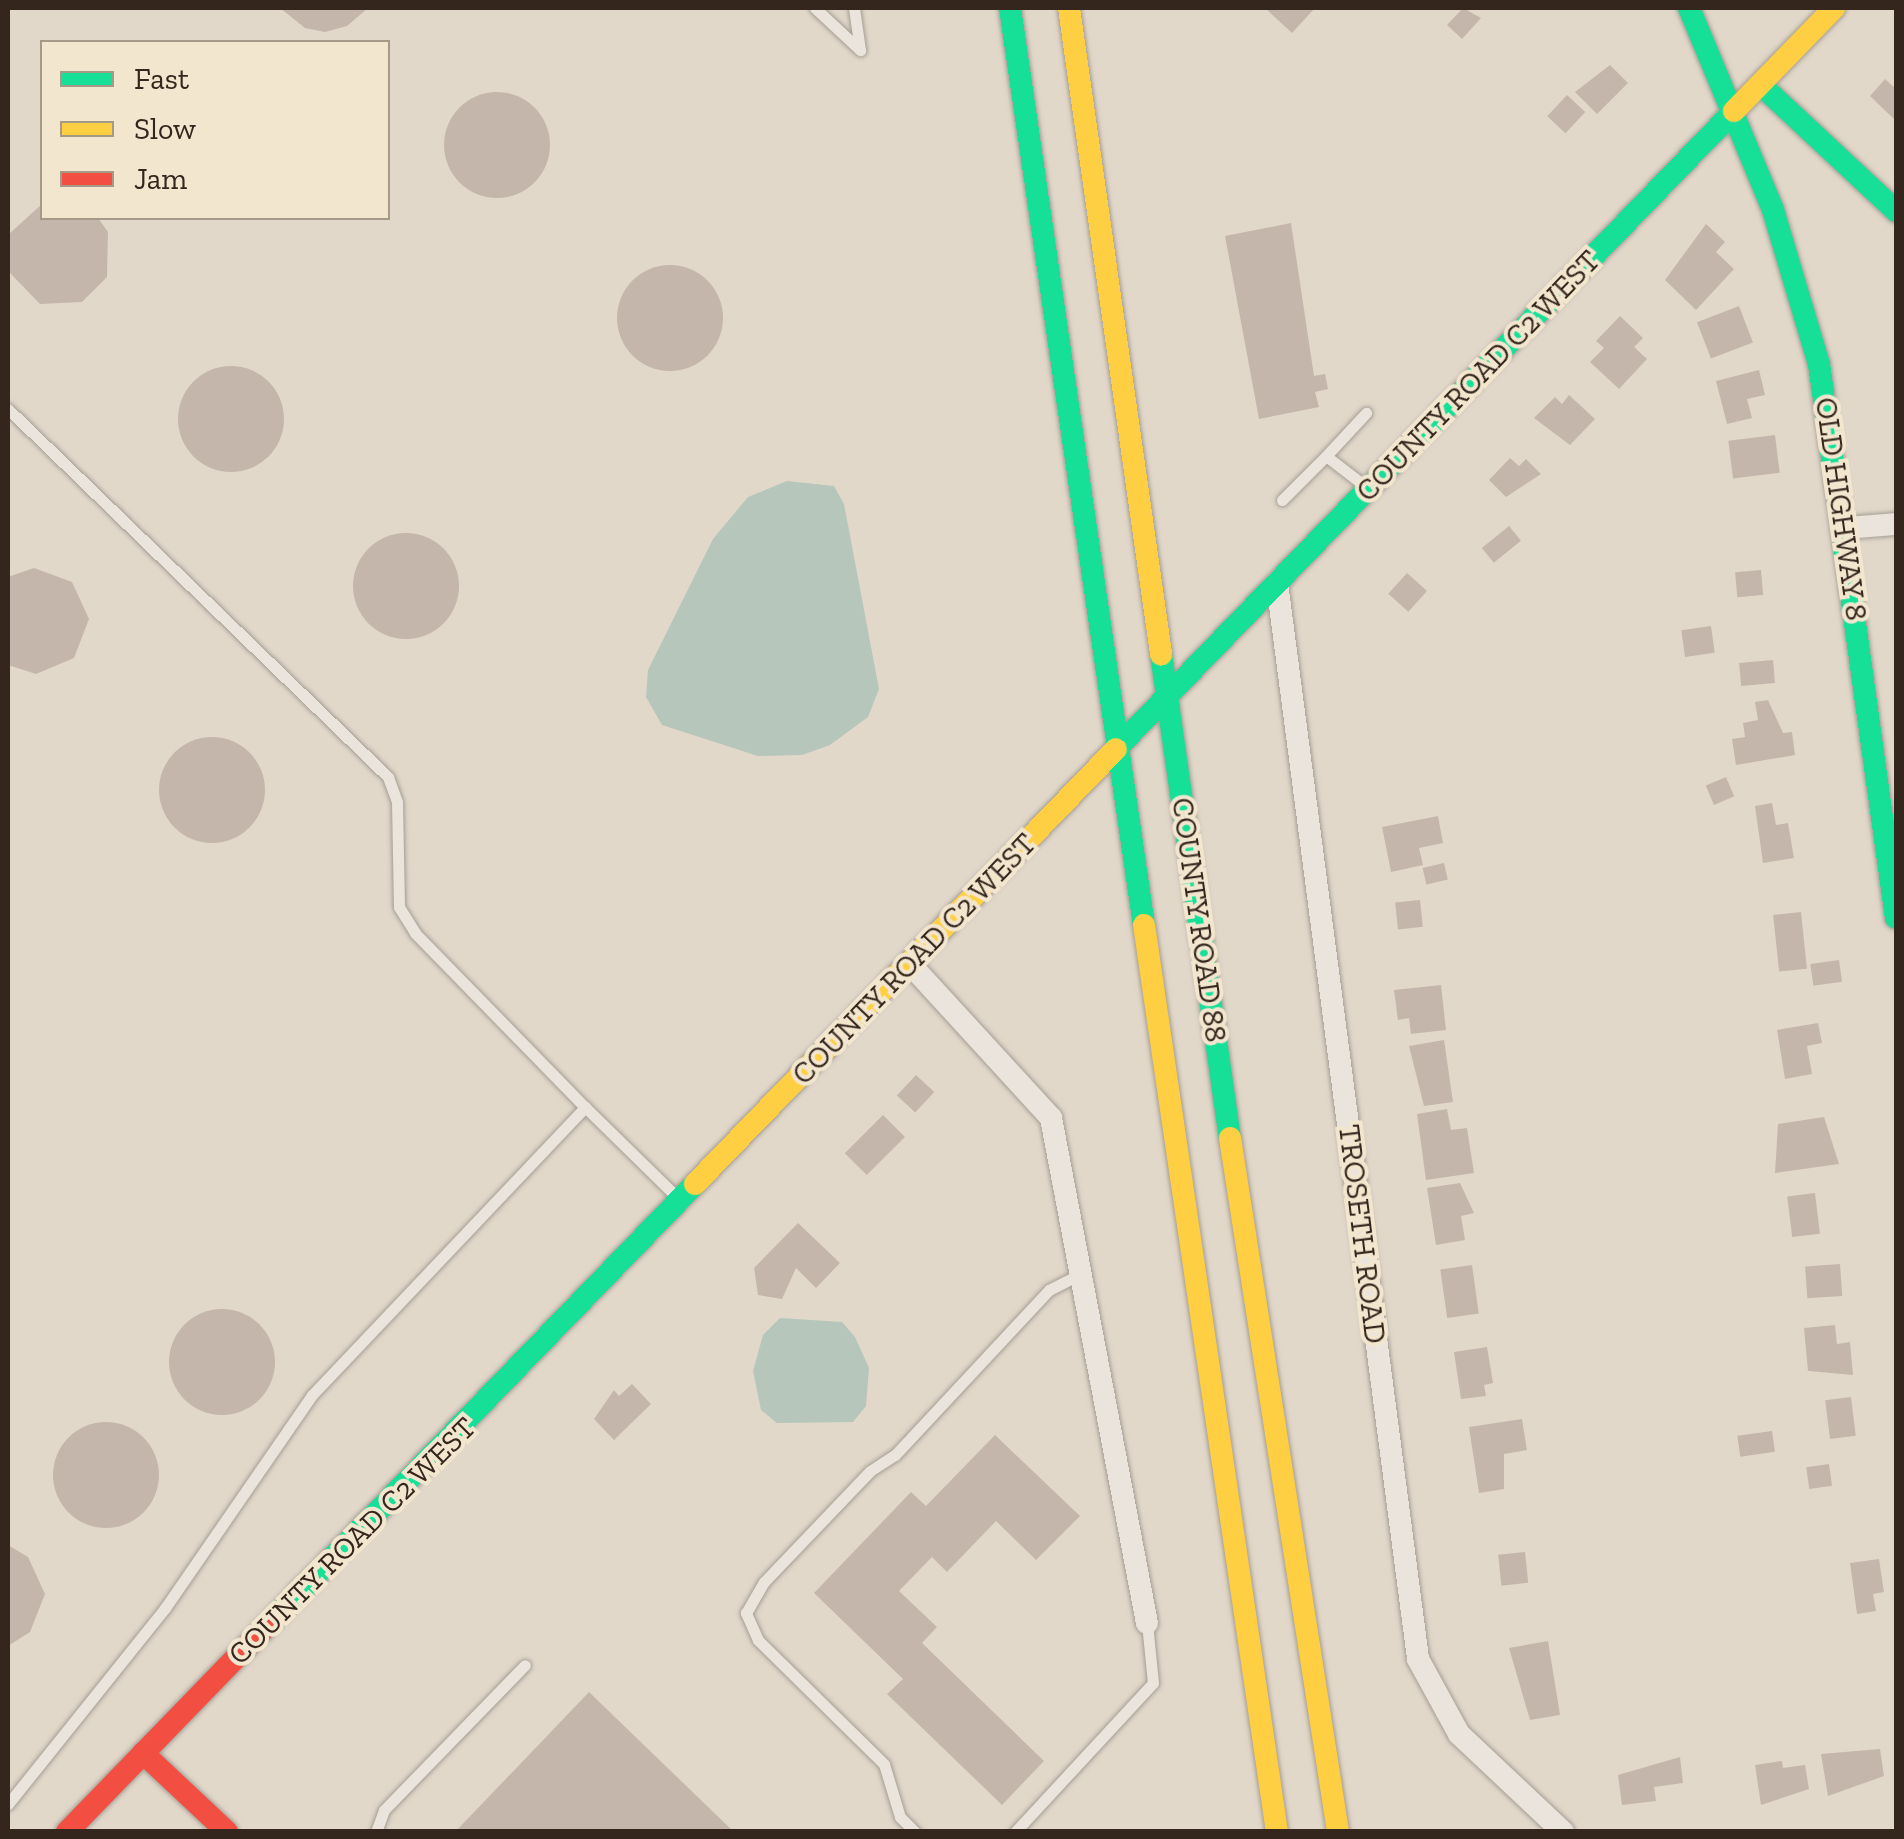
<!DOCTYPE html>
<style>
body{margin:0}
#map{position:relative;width:1904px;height:1839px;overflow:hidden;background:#e1d8ca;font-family:"Zilla Slab",serif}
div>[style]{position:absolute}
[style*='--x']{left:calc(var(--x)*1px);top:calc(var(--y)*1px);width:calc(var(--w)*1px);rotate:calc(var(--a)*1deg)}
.water>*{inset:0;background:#b6c6bb}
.building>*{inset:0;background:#c5b6ab;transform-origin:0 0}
.round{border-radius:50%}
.roads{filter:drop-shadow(0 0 2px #a69e94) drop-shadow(0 0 2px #a69e94)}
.lane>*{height:11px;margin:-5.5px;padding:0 5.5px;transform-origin:5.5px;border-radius:5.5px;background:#eae4dc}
.street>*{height:22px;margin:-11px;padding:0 11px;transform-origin:11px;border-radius:11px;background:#eae4dc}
.fast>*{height:22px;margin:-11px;padding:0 11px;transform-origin:11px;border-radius:11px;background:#16e098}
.slow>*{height:22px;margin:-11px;padding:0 11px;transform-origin:11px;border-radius:11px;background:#ffcf43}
.jam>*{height:22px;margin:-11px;padding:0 11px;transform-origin:11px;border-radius:11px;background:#f24e42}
span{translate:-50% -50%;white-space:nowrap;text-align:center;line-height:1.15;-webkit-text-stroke:8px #f3e6cf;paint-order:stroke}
.street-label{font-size:30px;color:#34261d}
.frame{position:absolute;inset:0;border:10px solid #34261d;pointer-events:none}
.legend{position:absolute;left:40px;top:40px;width:350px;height:180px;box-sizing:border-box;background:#f3e6cf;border:2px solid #a79988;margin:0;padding:12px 18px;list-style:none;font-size:30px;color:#34261d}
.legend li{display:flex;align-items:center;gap:20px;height:50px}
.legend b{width:50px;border:2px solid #a79988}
</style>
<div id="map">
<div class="water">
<div style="clip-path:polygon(787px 481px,834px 486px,844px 504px,879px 689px,868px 717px,830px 745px,802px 755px,758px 756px,662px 725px,646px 697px,648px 670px,713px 539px,748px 497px)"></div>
<div style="clip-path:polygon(780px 1318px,842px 1322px,855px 1337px,869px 1368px,866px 1406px,853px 1422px,777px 1423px,761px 1410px,753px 1371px,763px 1335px)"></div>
</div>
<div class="building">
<div style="clip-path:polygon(280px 8px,368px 8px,347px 26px,325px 32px,305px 28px)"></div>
<div style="clip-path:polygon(1265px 8px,1315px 8px,1292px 33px)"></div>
<div style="clip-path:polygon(1463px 8px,1481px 18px,1462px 39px,1447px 25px)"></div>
<div style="clip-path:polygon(1610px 65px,1628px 83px,1597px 114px,1575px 92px)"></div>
<div style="clip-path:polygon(1885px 79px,1896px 89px,1896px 121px,1870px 96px)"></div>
<div class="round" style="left:444px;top:92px;width:106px;height:106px"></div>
<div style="left:1567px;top:95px;width:25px;height:29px;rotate:43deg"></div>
<div style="clip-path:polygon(42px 204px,42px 218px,98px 218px,108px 232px,107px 277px,82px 302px,40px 304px,9px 272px,9px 234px)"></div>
<div style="clip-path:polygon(1291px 223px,1314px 376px,1325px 374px,1328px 389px,1315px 392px,1319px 407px,1259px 419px,1225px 236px)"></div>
<div style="clip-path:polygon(1706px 224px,1725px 242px,1716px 252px,1734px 269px,1696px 310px,1665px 280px)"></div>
<div class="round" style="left:617px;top:265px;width:106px;height:106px"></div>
<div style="left:1739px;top:306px;width:39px;height:45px;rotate:69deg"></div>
<div style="clip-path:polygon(1620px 316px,1643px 338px,1634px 347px,1647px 359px,1619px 389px,1590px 362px,1604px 348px,1596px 341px)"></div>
<div class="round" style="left:178px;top:366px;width:106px;height:106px"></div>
<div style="clip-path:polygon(1759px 370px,1765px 395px,1747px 399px,1752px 418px,1727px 424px,1716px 381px)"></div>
<div style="clip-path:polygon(1569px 395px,1595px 419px,1570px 445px,1534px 418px,1555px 397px,1562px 404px)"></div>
<div style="left:1775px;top:435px;width:38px;height:47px;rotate:83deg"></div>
<div style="clip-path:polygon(1510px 458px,1519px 466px,1526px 459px,1541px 474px,1506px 497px,1489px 480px)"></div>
<div style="left:1509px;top:526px;width:19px;height:35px;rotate:51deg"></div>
<div class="round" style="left:353px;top:533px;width:106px;height:106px"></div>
<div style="clip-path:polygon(34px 568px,72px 582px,89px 619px,74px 658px,36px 674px,8px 665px,8px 577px)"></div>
<div style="left:1761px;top:570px;width:25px;height:26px;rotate:85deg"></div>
<div style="left:1407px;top:573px;width:27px;height:28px;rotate:42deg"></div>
<div style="left:1711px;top:626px;width:27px;height:30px;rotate:82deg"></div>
<div style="left:1773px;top:660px;width:23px;height:34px;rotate:85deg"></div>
<div style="clip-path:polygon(1768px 700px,1783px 733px,1792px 732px,1795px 755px,1736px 765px,1732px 739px,1745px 737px,1743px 723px,1758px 720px,1755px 702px)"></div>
<div class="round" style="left:159px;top:737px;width:106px;height:106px"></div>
<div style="left:1726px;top:777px;width:21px;height:22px;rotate:67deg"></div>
<div style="clip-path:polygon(1772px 803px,1776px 825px,1788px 823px,1794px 858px,1763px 863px,1755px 806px)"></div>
<div style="clip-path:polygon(1438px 816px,1443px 843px,1419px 848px,1423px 865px,1391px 872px,1382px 827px)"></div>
<div style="left:1444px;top:863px;width:17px;height:22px;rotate:77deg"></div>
<div style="left:1420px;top:900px;width:27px;height:25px;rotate:84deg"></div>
<div style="left:1801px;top:912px;width:57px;height:28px;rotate:84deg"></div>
<div style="left:1839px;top:960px;width:22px;height:29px;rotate:82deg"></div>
<div style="clip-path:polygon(1441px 985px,1446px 1030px,1411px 1034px,1409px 1018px,1398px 1020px,1394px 990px)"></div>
<div style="clip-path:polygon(1818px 1023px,1822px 1043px,1807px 1046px,1812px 1074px,1785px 1079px,1777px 1030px)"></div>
<div style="clip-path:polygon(1444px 1040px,1453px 1102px,1424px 1106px,1409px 1046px)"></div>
<div style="left:916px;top:1075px;width:25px;height:28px;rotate:43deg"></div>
<div style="clip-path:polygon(1447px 1109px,1451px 1130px,1467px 1128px,1474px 1173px,1426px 1180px,1417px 1114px)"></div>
<div style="left:883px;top:1115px;width:31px;height:54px;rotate:45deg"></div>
<div style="clip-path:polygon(1824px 1117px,1839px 1164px,1775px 1173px,1778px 1124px)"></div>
<div style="clip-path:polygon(1460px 1183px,1474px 1213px,1461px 1216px,1465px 1240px,1436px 1245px,1427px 1188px)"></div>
<div style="left:1815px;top:1193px;width:41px;height:28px;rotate:83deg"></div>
<div style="clip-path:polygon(798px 1223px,840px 1263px,816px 1288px,796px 1268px,782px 1299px,758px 1295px,754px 1268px)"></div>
<div style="left:1840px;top:1264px;width:32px;height:35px;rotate:86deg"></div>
<div style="left:1472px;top:1265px;width:49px;height:32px;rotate:82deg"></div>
<div class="round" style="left:169px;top:1309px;width:106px;height:106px"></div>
<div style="clip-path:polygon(1835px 1325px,1837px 1344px,1850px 1342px,1853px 1375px,1808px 1371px,1804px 1328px)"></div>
<div style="clip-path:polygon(1487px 1347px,1493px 1383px,1484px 1385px,1486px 1396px,1461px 1399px,1454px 1352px)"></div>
<div style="clip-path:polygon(632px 1384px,651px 1404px,614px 1440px,594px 1419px,614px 1390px,619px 1396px)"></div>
<div style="left:1851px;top:1397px;width:39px;height:26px;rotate:83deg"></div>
<div style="clip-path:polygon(1522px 1419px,1527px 1450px,1504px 1454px,1504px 1489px,1479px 1493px,1469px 1427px)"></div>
<div class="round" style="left:53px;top:1422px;width:106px;height:106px"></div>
<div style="left:1772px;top:1431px;width:21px;height:35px;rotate:82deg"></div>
<div style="clip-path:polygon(995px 1435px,1080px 1516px,1036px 1560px,996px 1521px,947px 1572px,932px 1557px,899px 1591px,937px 1627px,922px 1643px,1044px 1761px,1002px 1805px,887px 1694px,903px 1679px,814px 1593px,911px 1492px,926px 1506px)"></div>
<div style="left:1829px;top:1464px;width:22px;height:23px;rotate:82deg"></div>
<div style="clip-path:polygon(8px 1545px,28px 1557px,45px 1594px,30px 1632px,8px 1646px)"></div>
<div style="left:1525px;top:1552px;width:31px;height:27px;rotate:84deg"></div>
<div style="clip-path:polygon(1879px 1559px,1884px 1592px,1873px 1594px,1876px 1611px,1857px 1614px,1850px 1563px)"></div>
<div style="clip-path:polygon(1548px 1641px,1560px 1715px,1530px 1720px,1509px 1648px)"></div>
<div style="clip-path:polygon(589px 1692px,734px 1832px,455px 1832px)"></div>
<div style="clip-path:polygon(1880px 1749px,1884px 1776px,1828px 1796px,1821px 1754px)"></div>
<div style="clip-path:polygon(1680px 1757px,1683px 1783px,1654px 1787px,1656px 1801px,1622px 1805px,1618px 1775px)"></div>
<div style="clip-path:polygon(1782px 1761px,1783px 1768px,1805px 1765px,1809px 1789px,1761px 1805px,1755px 1765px)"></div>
</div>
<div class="roads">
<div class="lane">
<div style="--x:815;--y:8;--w:62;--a:43"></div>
<div style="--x:854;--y:8;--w:42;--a:81.9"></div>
<div style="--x:8;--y:409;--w:529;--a:44.08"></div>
<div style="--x:388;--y:777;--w:27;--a:70"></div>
<div style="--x:397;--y:802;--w:105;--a:88.9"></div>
<div style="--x:399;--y:907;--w:31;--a:58"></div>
<div style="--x:415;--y:933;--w:243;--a:45.7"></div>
<div style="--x:1326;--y:456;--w:59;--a:-47.1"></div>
<div style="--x:1282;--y:500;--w:62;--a:-45"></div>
<div style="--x:1326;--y:456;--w:49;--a:37.6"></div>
<div style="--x:8;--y:1804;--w:251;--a:-51.3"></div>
<div style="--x:165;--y:1608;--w:259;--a:-55.4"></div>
<div style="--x:312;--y:1395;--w:397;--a:-46.5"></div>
<div style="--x:585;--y:1107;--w:127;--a:44.4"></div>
<div style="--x:376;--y:1832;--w:23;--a:-70"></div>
<div style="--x:384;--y:1810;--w:202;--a:-45.8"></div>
<div style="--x:915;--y:1832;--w:21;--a:-135"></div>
<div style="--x:900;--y:1817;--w:55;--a:-106.8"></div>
<div style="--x:884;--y:1764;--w:177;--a:-135.5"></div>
<div style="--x:758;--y:1640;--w:30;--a:-114"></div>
<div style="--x:746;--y:1613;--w:36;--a:-60"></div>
<div style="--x:764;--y:1582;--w:153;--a:-46.3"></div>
<div style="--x:870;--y:1471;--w:30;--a:-33"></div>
<div style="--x:895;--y:1455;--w:226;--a:-47"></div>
<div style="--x:1049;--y:1290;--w:37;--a:-27"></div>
<div style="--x:1015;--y:1832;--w:203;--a:-47.2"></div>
<div style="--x:1153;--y:1683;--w:60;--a:-95.7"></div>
</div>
<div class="street">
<div style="--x:1846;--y:528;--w:50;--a:-4.6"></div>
<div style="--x:1277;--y:583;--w:1085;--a:82.53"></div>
<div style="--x:1418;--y:1659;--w:85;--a:61.3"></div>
<div style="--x:1459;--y:1734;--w:143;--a:43.3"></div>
<div style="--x:910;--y:964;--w:209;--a:47.5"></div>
<div style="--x:1051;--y:1118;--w:514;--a:79.24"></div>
</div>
<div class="fast">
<div style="--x:1010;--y:8;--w:927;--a:81.69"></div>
<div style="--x:1689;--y:8;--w:219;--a:67.4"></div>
<div style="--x:1773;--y:210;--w:161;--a:73.4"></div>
<div style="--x:1819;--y:364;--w:559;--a:82.09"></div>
<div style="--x:1761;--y:85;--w:185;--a:43"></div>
<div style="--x:1161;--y:654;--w:489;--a:81.9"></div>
<div style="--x:1116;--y:749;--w:888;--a:-45.91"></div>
<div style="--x:281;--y:1611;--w:595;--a:-45.89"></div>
</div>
<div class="slow">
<div style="--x:1069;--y:8;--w:653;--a:81.89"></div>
<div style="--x:1734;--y:111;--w:144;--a:-45.8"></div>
<div style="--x:1144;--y:925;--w:917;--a:81.66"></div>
<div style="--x:1230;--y:1138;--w:702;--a:81.15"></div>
<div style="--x:695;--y:1184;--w:605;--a:-45.94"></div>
</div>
<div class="jam">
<div style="--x:143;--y:1753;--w:115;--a:43.2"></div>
<div style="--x:67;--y:1832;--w:308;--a:-45.9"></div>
</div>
</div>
<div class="street-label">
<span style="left:1478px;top:376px;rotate:-46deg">COUNTY ROAD C2 WEST</span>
<span style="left:1841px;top:509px;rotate:82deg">OLD HIGHWAY 8</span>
<span style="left:1199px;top:920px;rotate:82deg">COUNTY ROAD 88</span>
<span style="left:914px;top:959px;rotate:-46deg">COUNTY ROAD C2 WEST</span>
<span style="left:1362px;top:1234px;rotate:83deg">TROSETH ROAD</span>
<span style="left:352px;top:1541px;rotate:-45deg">COUNTY ROAD C2 WEST</span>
</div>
<div class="frame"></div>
<ul class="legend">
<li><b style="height:12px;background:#16e098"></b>Fast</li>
<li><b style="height:12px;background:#ffcf43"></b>Slow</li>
<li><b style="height:12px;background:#f24e42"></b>Jam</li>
</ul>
</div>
